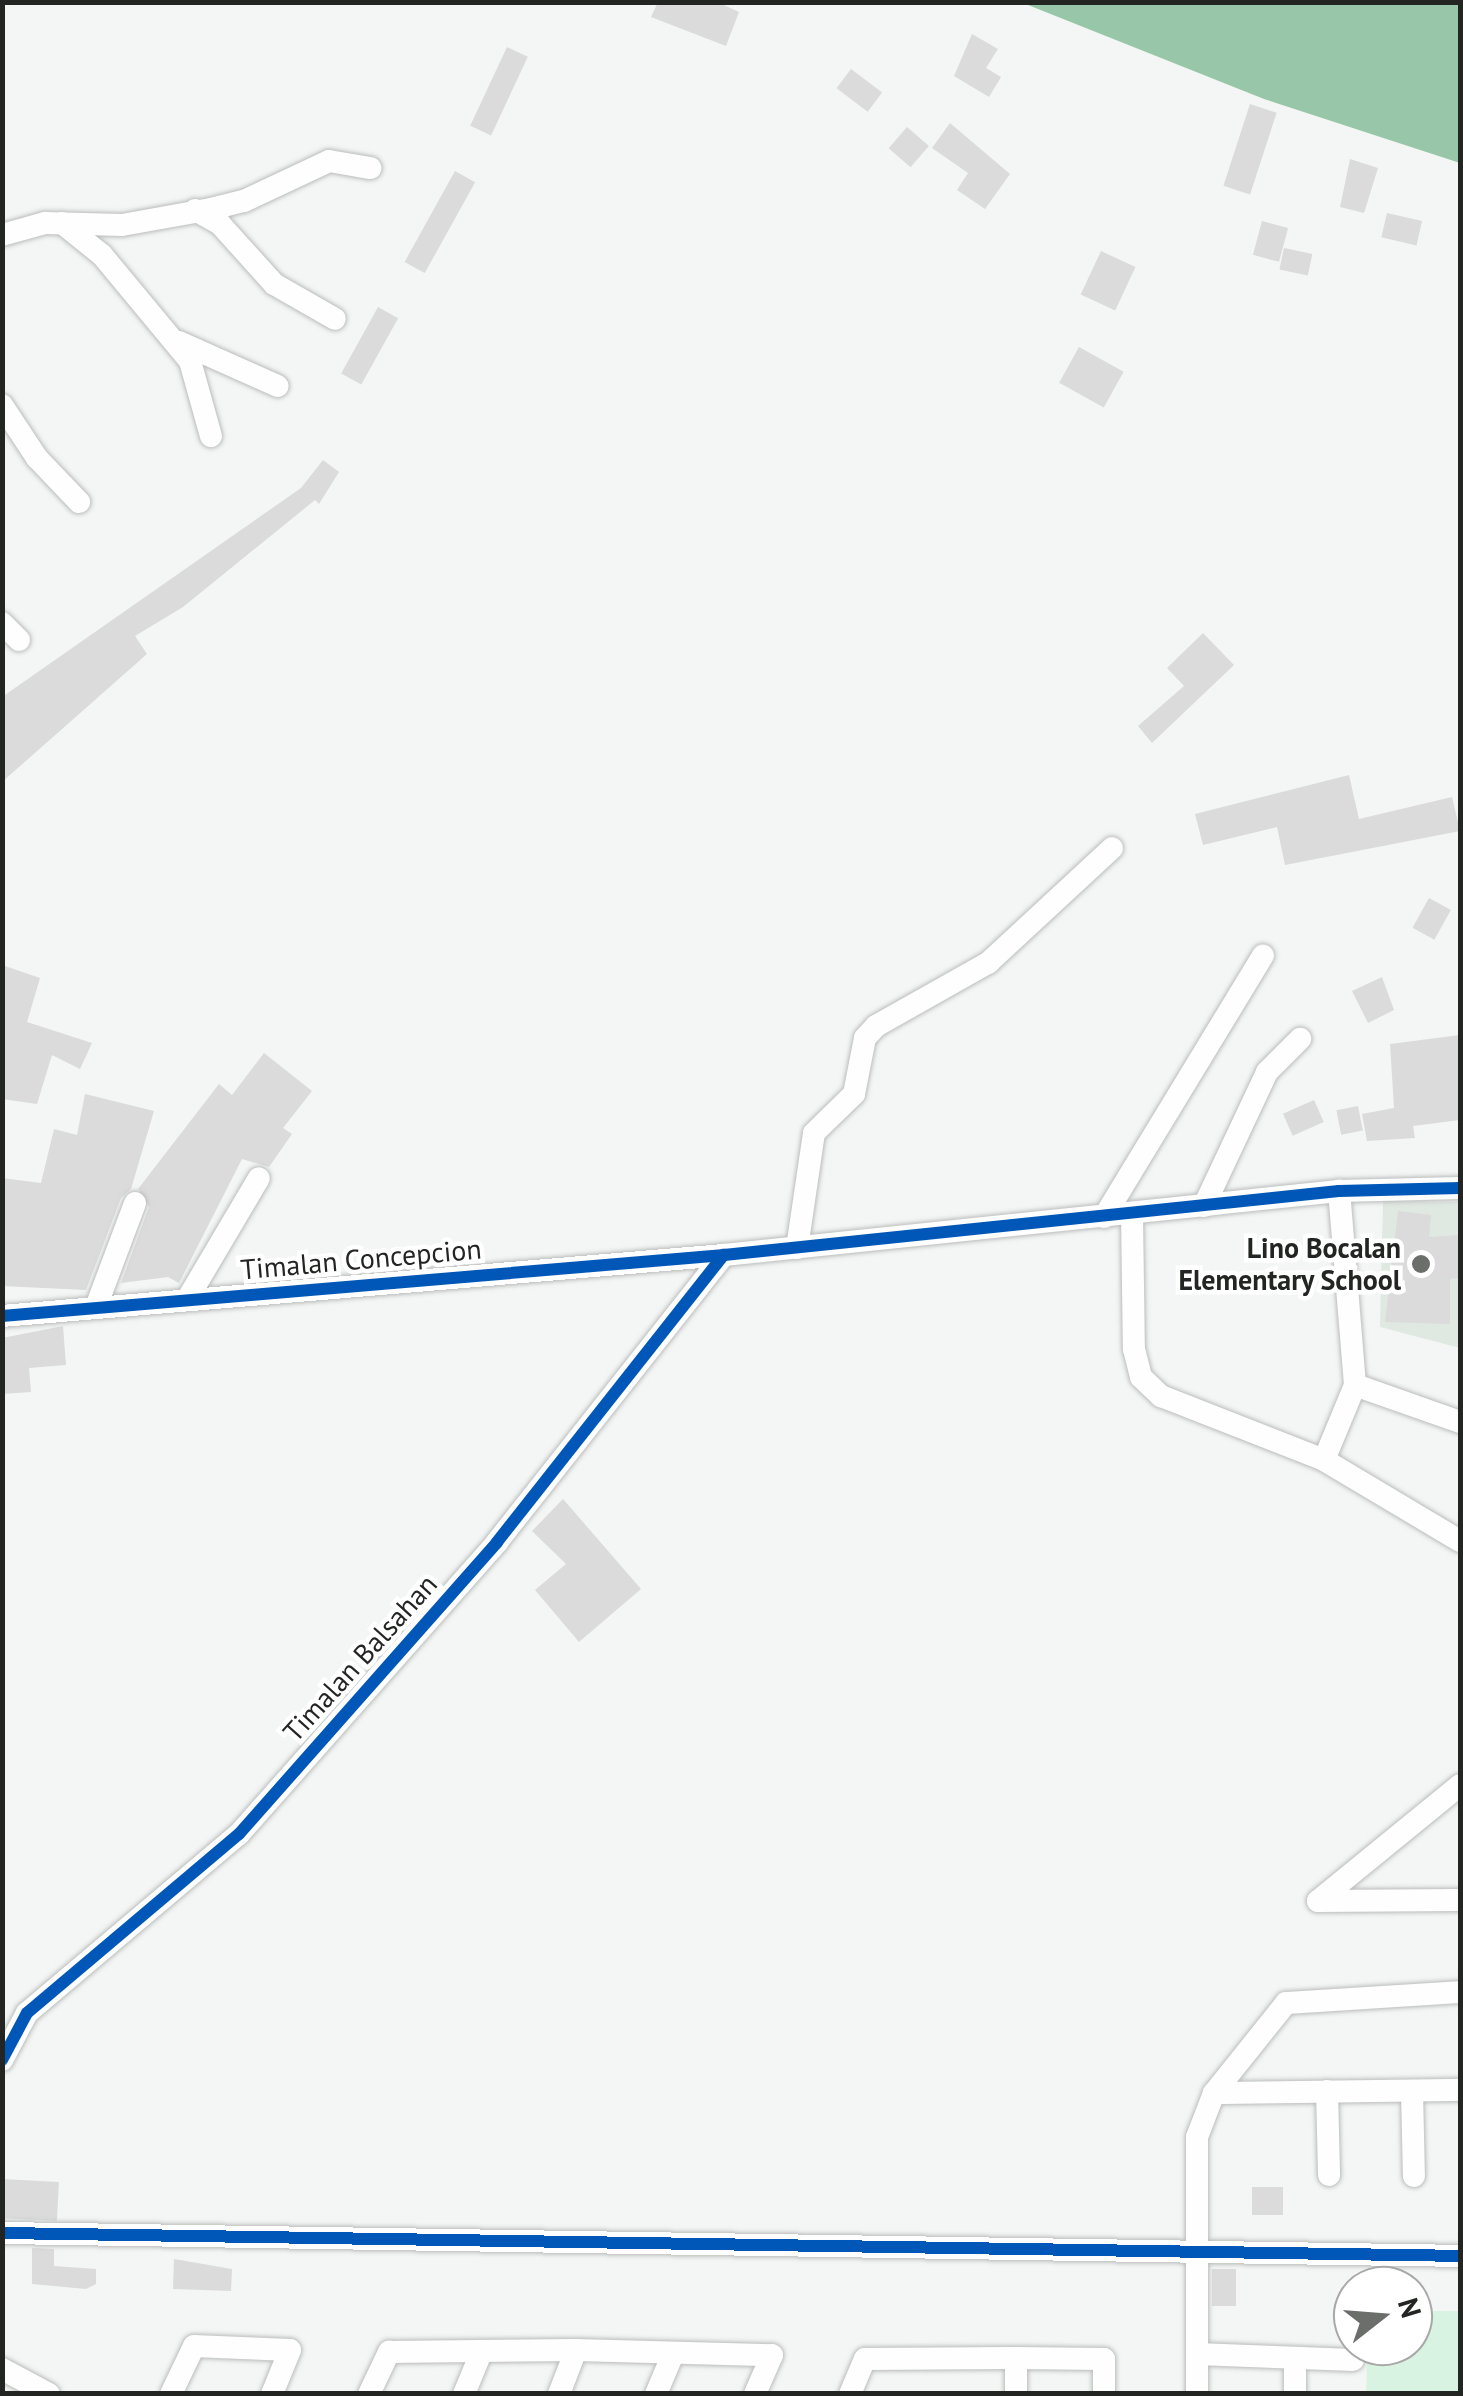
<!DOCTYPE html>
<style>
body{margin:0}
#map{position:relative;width:1463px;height:2396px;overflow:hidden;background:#f3f6f4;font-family:"PT Sans",sans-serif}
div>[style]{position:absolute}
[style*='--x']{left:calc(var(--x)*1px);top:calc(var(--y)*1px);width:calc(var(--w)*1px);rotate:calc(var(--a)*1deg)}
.built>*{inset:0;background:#e0e8e2}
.green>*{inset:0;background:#d8f3e1}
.water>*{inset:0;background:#97c7a8}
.building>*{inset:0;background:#dadbda;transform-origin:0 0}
.roads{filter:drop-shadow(0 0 2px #bbbdbc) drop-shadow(0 0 2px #bbbdbc)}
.minor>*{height:22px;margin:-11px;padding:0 11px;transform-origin:11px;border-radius:11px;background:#fdfefd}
.cycleway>*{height:12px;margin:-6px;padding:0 6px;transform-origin:6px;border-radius:6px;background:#0057b8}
.dots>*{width:28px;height:28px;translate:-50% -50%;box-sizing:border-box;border:5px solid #fff;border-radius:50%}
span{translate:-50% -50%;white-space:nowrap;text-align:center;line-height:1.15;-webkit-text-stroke:9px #fff;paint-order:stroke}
.poi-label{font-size:28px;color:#232523;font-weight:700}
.right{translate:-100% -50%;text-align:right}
.street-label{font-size:28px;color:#232523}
.frame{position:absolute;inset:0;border:5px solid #232523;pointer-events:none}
.north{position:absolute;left:1333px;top:2266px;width:100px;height:100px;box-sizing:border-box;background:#fff;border:2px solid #a7a8a7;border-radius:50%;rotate:73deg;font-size:28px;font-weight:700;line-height:40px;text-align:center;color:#232523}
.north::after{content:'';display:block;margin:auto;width:35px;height:45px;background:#6c6e6c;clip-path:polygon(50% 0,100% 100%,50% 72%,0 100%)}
</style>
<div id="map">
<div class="built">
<div style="clip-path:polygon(1383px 1201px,1460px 1202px,1460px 1348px,1380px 1327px)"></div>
</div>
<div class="green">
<div style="clip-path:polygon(1413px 2311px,1460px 2311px,1460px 2393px,1366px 2393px,1368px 2346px,1413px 2346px)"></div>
</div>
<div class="water">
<div style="clip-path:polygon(1023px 3px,1460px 3px,1460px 163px,1264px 99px)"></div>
</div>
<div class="building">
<div style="clip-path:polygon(658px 2px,717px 2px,739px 12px,726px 46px,651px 17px)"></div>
<div style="clip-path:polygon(972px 34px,998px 49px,986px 68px,1001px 77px,989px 97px,954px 76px)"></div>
<div style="left:507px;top:47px;width:23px;height:87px;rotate:25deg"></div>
<div style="left:851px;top:69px;width:39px;height:24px;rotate:37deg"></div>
<div style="left:1250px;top:104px;width:28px;height:86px;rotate:18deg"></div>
<div style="clip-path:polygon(950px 123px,1010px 174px,985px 209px,957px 190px,968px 173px,932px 148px)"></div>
<div style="left:907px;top:127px;width:29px;height:28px;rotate:41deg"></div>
<div style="clip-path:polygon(1350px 159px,1378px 168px,1364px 213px,1340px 207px)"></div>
<div style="left:455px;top:171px;width:23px;height:104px;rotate:29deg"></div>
<div style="left:1387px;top:213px;width:36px;height:25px;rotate:13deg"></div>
<div style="left:1262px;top:221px;width:27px;height:35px;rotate:15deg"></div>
<div style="left:1284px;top:248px;width:29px;height:22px;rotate:12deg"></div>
<div style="left:1101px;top:251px;width:38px;height:48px;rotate:25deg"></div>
<div style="left:378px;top:307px;width:23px;height:76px;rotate:29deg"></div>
<div style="left:1079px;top:347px;width:51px;height:41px;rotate:29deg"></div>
<div style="clip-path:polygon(323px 460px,339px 472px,319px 504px,315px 500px,183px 607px,135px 636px,147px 654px,2px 782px,2px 697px,301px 488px)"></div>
<div style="clip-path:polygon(1203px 633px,1234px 665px,1152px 743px,1138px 726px,1184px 686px,1167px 668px)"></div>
<div style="clip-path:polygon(1349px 775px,1359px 819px,1452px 797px,1460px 831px,1285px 865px,1277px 827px,1203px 845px,1195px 814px)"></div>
<div style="left:1429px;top:898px;width:25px;height:34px;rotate:29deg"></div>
<div style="clip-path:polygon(2px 965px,40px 978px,27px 1022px,92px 1043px,80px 1069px,52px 1055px,37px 1104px,2px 1099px)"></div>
<div style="clip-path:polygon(1382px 977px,1394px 1010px,1368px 1023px,1352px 991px)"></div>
<div style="clip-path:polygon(1460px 1035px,1460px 1120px,1413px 1126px,1415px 1138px,1367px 1141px,1362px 1114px,1394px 1108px,1390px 1044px)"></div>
<div style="clip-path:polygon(264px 1053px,312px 1091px,283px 1128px,292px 1134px,269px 1167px,242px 1159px,179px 1283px,168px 1277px,121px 1283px,149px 1207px,138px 1189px,219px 1084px,232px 1095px)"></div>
<div style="clip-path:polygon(85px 1094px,154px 1111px,131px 1189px,121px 1198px,86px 1290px,2px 1286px,2px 1178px,41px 1183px,54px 1129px,77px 1135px)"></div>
<div style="left:1314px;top:1100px;width:24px;height:34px;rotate:66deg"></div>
<div style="left:1358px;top:1106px;width:25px;height:22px;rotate:79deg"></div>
<div style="clip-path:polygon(1398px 1211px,1431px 1215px,1429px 1237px,1460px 1235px,1460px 1278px,1450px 1279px,1450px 1324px,1385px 1322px)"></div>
<div style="clip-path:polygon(63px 1326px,66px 1365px,29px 1368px,31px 1392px,2px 1394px,2px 1338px)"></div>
<div style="clip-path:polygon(563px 1499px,641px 1589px,579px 1642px,535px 1590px,566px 1564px,532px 1531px)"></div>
<div style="left:2px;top:2179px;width:57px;height:39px;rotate:3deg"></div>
<div style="left:1252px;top:2187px;width:31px;height:28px"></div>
<div style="clip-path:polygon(32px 2248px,54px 2249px,54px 2266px,96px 2269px,96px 2284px,86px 2289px,32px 2284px)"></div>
<div style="clip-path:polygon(174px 2259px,232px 2269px,231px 2291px,173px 2289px)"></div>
<div style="left:1212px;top:2269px;width:24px;height:37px"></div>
</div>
<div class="roads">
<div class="minor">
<div style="--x:195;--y:210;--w:29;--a:29"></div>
<div style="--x:220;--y:224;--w:81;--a:48"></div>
<div style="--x:274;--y:284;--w:70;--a:29.8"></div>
<div style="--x:62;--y:223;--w:51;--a:38.7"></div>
<div style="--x:102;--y:255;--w:138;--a:50.3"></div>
<div style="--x:190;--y:361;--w:78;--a:74.4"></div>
<div style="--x:2;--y:235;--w:45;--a:-15.6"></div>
<div style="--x:45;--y:223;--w:77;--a:1.5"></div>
<div style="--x:122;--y:225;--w:90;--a:-10.2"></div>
<div style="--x:211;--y:209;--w:34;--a:-14"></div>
<div style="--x:244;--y:201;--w:94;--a:-25.2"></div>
<div style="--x:329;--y:161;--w:42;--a:9.7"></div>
<div style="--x:179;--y:342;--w:108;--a:24"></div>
<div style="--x:2;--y:405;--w:64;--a:56.6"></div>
<div style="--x:37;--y:458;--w:61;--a:46.3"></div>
<div style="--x:2;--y:623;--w:24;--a:45"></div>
<div style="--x:1204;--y:1206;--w:148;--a:-64.8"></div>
<div style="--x:1267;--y:1072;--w:47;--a:-45"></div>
<div style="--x:1132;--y:1214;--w:135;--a:89.2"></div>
<div style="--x:1134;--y:1349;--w:29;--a:76"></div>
<div style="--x:1141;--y:1377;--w:28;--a:44"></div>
<div style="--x:1161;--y:1396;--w:175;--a:21.4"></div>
<div style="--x:1324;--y:1460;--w:158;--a:30.8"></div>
<div style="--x:1104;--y:1217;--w:306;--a:-58.7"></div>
<div style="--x:797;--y:1248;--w:116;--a:-81.6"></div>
<div style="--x:814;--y:1133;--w:56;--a:-44.3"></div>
<div style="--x:854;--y:1094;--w:57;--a:-78.9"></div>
<div style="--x:865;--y:1038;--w:16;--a:-47"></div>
<div style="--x:876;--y:1026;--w:129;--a:-29.4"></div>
<div style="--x:988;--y:963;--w:169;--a:-42.8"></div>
<div style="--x:188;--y:1298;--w:139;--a:-59.4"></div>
<div style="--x:96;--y:1307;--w:111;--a:-69.4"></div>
<div style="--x:2;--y:1316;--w:725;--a:-4.83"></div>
<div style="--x:724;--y:1255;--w:618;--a:-5.94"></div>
<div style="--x:1339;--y:1191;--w:121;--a:-1.4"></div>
<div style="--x:1355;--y:1385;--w:111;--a:19.4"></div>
<div style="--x:1324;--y:1460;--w:81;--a:-67.5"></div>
<div style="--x:1355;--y:1385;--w:195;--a:-94.7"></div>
<div style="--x:1318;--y:1901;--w:183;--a:-39.2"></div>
<div style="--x:1318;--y:1901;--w:142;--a:-0.4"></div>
<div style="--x:2;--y:2060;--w:53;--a:-62"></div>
<div style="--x:27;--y:2013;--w:277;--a:-40.2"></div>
<div style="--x:239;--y:1834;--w:390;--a:-48.5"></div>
<div style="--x:497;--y:1542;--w:366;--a:-51.7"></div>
<div style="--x:1327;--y:2091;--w:84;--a:88.6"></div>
<div style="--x:1412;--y:2091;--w:85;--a:88.7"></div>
<div style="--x:1214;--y:2093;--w:246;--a:-0.7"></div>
<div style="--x:2;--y:2233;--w:1458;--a:0.9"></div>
<div style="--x:1197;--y:2354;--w:156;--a:2.2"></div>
<div style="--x:1016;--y:2358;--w:36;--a:90"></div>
<div style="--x:2;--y:2369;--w:53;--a:28"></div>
<div style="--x:171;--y:2394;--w:53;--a:-64.4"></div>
<div style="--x:194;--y:2346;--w:96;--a:2.4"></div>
<div style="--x:290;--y:2350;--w:48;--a:112.2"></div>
<div style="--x:369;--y:2394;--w:47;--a:-64.5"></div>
<div style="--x:389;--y:2352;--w:187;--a:-0.6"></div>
<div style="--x:576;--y:2350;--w:196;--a:1.5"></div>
<div style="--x:772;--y:2355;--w:43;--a:113.6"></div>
<div style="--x:464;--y:2394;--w:44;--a:-67.5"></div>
<div style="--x:559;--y:2394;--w:47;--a:-68.9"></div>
<div style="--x:656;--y:2394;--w:43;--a:-67"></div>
<div style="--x:850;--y:2394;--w:38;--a:-67"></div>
<div style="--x:865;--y:2359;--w:151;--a:-0.4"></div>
<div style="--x:1016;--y:2358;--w:88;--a:0.7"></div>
<div style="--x:1104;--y:2359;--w:35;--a:90"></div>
<div style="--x:1197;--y:2394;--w:257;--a:-90"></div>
<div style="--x:1197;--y:2137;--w:47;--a:-68.9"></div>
<div style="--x:1214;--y:2093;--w:115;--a:-51.3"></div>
<div style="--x:1286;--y:2003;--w:174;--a:-3.6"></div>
<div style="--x:1295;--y:2394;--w:35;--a:-90"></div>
</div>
</div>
<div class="cycleway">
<div style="--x:2;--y:1316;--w:725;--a:-4.83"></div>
<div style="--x:724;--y:1255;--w:618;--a:-5.94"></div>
<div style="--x:1339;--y:1191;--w:121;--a:-1.4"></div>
<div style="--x:2;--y:2060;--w:53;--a:-62"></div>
<div style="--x:27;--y:2013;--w:277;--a:-40.2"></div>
<div style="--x:239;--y:1834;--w:390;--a:-48.5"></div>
<div style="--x:497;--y:1542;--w:366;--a:-51.7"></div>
<div style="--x:2;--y:2233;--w:1458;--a:0.9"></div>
</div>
<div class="dots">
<div style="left:1421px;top:1264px;background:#6c6e6c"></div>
</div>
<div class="poi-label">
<span class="right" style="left:1401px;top:1264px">Lino Bocalan<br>Elementary School</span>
</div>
<div class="street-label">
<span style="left:361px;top:1259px;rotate:-5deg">Timalan Concepcion</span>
<span style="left:360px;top:1658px;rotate:-48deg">Timalan Balsahan</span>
</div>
<div class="frame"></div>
<div class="north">N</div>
</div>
